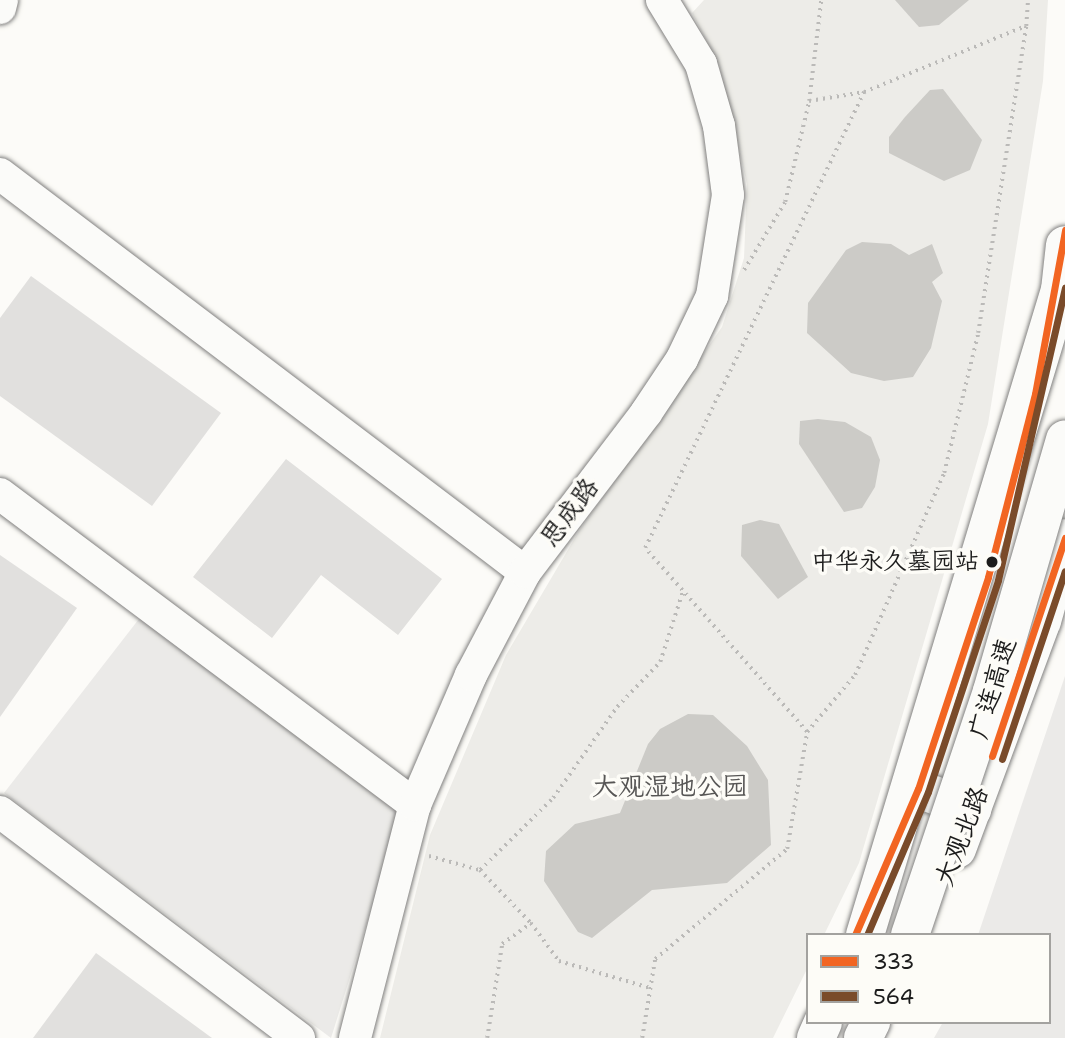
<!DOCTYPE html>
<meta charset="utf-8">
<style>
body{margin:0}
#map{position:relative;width:1065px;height:1038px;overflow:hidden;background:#fcfbf8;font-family:"Shantell Sans","LXGW WenKai TC",sans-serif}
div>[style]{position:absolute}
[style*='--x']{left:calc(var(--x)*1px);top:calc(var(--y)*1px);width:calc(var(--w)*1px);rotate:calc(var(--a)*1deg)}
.built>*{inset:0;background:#ebeae8}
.green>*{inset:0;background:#edece8}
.water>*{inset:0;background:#cccbc7}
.building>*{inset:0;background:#e1e0de}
.path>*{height:3.5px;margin-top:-1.75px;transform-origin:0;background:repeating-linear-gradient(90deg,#bbbab8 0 2px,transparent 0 7px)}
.roads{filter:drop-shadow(0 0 2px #81807f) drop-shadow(0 0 2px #81807f)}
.minor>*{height:32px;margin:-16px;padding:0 16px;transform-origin:16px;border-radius:16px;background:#fbfbf9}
.major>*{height:38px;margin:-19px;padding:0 19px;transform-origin:19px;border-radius:19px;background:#fbfbf9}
.highway>*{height:38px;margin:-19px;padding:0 19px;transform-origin:19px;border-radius:19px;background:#fbfbf9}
.bridges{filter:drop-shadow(0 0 2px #81807f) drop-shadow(0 0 2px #81807f)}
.highway-bridge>*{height:38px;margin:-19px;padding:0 19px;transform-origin:19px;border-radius:19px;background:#fbfbf9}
.bus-1>*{height:7px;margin:-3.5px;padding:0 3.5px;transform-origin:3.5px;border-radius:3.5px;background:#f26522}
.bus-2>*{height:7px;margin:-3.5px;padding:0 3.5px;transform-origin:3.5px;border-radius:3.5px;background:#7a4b2a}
.dots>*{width:19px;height:19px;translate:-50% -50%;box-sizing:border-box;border:4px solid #fdfcf7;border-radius:50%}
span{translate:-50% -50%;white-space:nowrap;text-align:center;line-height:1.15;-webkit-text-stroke:7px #fdfcf7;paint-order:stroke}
.bus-label{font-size:24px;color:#1c1c1c}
.right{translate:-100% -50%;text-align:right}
.street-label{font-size:26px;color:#1c1c1c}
.park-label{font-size:26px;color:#575655}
.legend{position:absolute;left:806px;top:933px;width:245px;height:91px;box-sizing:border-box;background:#fdfcf7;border:2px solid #a3a29f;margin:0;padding:9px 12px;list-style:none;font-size:21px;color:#1c1c1c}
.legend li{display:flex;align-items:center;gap:14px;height:35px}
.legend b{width:35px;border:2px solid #a3a29f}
</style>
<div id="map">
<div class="built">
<div style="clip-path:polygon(142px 615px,401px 814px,331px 1038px,4px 793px)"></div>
<div style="clip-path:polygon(1065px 676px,1065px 1038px,934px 1038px,943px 1022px,1049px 1022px,1049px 935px,978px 935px)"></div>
</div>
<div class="green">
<div style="clip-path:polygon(704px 0,1048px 0,1043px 81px,988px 424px,859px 863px,824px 935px,808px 935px,808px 967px,773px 1038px,380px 1038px,430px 835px,506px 655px,579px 531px,722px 327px,744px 258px,747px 184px,719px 65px,692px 13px)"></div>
</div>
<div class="water">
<div style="clip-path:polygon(895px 0,969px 0,939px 25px,919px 27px)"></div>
<div style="clip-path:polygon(943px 89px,982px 140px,970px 170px,944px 181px,889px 153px,889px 137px,905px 117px,930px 90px)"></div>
<div style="clip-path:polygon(862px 242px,891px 244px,909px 255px,932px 244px,943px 273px,932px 282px,942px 301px,931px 348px,913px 377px,884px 381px,851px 373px,807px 333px,808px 303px,846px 250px)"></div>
<div style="clip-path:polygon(818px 419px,845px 422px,871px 437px,880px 460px,875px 487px,862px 508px,844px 512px,799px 444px,800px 421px)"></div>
<div style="clip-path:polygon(760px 520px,779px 524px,808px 577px,778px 599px,741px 556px,742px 525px)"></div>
<div style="clip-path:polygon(688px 714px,713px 715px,747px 746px,768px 780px,771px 845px,727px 883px,652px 890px,592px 938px,578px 932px,544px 881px,546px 851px,575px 824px,620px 813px,648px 744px,660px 729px)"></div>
</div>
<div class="building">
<div style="clip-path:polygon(31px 276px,221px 413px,152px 506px,0 396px,0 318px)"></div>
<div style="clip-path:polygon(286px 459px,442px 579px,398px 635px,321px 575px,272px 638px,193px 577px)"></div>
<div style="clip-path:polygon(0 555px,77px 608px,0 717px)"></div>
<div style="clip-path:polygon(96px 953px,212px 1038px,33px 1038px)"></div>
</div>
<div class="path">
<div style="--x:809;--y:101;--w:56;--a:-9.3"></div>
<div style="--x:744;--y:270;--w:79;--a:-58.9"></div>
<div style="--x:785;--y:202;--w:104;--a:-76.6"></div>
<div style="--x:809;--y:101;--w:102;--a:-83.2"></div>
<div style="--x:807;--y:732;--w:75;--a:-49.9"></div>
<div style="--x:855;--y:675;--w:221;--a:-66.2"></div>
<div style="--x:944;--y:473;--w:144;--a:-76.3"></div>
<div style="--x:978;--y:333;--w:311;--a:-81.1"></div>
<div style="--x:429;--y:856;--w:53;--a:15.4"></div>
<div style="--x:480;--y:870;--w:103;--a:-44.6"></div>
<div style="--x:553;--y:798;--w:111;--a:-54.9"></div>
<div style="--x:617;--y:707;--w:62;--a:-46.3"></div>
<div style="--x:660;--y:662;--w:75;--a:-72.1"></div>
<div style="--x:480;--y:870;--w:74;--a:46.1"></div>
<div style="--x:487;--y:1038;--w:95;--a:-80.9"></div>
<div style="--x:502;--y:944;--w:36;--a:-36"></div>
<div style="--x:531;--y:923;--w:47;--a:53.6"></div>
<div style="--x:559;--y:961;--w:95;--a:16.5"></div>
<div style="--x:642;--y:1038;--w:80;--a:-80.7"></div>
<div style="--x:655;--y:959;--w:172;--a:-39.8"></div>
<div style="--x:787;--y:849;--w:119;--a:-80.3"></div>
<div style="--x:807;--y:732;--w:245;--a:-131.4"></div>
<div style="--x:645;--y:548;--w:506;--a:-64.35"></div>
<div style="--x:864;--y:92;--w:175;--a:-22.2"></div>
<div style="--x:1026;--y:26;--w:26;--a:-86"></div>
</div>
<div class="roads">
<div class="minor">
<div style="--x:0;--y:8;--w:8;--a:-76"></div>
<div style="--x:0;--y:174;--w:659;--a:37.17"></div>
<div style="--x:0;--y:494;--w:519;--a:36.85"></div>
<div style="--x:0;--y:812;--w:375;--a:37.1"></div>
<div style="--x:355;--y:1038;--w:241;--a:-75.6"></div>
<div style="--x:415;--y:805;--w:142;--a:-66.7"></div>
<div style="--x:471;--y:675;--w:116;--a:-62.3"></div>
<div style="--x:525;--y:572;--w:200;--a:-52.7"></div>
<div style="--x:646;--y:413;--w:65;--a:-56.3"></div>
<div style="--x:682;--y:359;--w:70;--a:-64.5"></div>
<div style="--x:712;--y:296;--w:102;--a:-81"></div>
<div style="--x:728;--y:195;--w:70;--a:-97.4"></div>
<div style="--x:719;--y:126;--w:65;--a:-106.2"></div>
<div style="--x:701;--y:64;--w:75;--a:-121.4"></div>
</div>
<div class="major">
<div style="--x:918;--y:789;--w:58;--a:20.3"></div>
<div style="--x:957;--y:849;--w:243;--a:-69.6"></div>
<div style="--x:1042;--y:621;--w:86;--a:-74.5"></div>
</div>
<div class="highway">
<div style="--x:816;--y:1038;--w:17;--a:-66"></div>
<div style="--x:863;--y:1038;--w:18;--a:-63"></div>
</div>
</div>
<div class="bridges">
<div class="highway-bridge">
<div style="--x:865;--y:935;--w:674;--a:-73.18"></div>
<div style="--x:1060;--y:290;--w:45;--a:-83.7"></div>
<div style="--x:910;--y:935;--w:257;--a:-71.4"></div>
<div style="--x:992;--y:691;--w:262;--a:-73.8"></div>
</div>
</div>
<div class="bus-1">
<div style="--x:992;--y:756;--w:230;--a:-71.5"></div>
<div style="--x:855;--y:935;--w:159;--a:-66.7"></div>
<div style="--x:918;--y:789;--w:223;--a:-71.7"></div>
<div style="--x:988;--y:577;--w:189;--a:-75.6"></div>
<div style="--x:1035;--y:394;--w:167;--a:-79.6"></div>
</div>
<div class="bus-2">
<div style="--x:1002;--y:759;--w:198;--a:-71.5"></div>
<div style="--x:867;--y:935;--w:155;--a:-66.9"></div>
<div style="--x:928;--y:792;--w:223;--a:-71.7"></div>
<div style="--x:998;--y:580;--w:300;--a:-77.1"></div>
</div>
<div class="dots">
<div style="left:992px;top:562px;background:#1c1c1c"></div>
</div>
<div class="bus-label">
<span class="right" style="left:979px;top:562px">中华永久墓园站</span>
</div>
<div class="street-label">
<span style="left:569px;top:512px;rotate:-53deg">思成路</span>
<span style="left:992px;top:688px;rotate:-73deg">广连高速</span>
<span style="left:961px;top:836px;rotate:-69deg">大观北路</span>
</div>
<div class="park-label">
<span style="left:670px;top:786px">大观湿地公园</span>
</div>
<ul class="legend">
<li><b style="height:9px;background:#f26522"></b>333</li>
<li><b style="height:9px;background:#7a4b2a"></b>564</li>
</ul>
</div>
